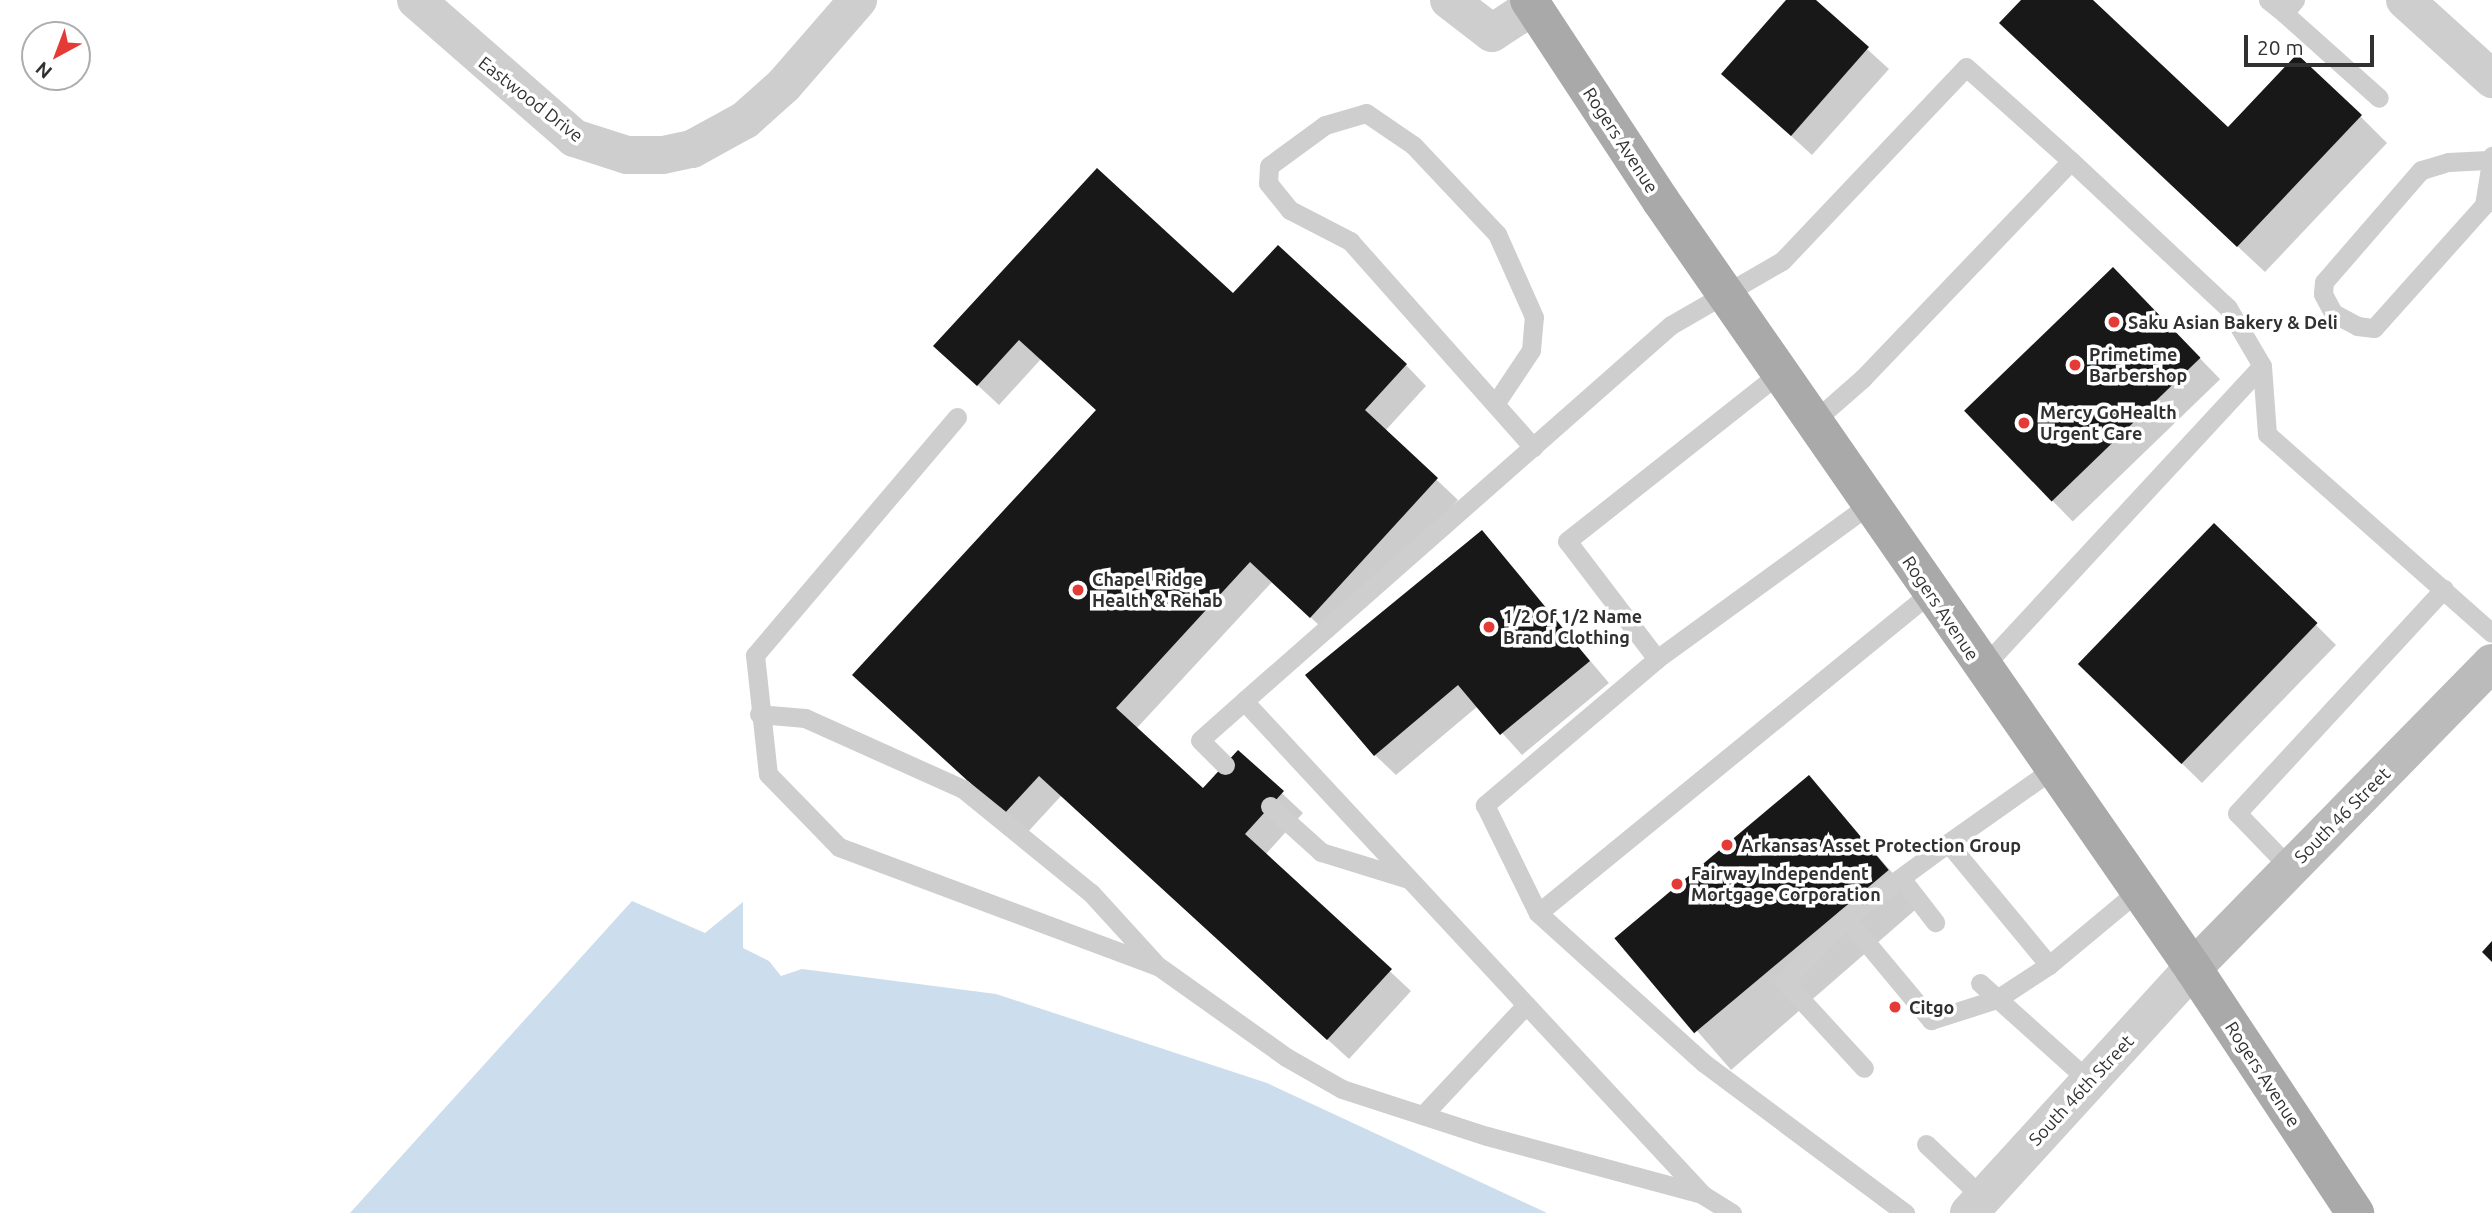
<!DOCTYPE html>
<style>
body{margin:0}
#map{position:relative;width:2492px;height:1213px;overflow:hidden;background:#fff;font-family:Ubuntu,sans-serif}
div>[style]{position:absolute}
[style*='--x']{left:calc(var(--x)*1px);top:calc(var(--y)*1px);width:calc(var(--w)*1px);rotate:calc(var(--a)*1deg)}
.water>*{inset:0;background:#ccdded}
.shadow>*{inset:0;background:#0003;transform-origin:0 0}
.building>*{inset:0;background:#181818;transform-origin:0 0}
.lane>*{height:19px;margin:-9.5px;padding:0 9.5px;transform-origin:9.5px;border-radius:9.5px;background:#cecece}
.street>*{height:38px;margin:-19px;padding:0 19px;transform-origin:19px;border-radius:19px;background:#cecece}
.secondary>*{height:38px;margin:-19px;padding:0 19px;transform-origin:19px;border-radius:19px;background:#bbb}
.primary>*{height:38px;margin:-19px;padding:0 19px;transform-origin:19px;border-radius:19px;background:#a9a9a9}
.dots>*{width:19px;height:19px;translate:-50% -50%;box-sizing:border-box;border:4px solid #fff;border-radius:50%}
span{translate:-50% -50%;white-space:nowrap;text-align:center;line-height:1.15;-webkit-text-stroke:7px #fff;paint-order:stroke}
.street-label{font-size:18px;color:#313131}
.poi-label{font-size:18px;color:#313131;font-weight:700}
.left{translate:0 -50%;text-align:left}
.north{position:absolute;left:21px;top:21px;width:70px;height:70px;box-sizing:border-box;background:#fff;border:2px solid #adadad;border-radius:50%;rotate:221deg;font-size:19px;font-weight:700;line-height:28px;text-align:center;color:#313131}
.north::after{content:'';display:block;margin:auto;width:24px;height:32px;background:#e53b36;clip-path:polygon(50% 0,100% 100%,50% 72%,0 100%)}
.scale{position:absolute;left:2244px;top:35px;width:130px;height:32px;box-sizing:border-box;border:4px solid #313131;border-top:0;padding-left:9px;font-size:21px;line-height:24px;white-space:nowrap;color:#313131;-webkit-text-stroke:5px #fff;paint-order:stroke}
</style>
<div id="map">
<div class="water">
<div style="clip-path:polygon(632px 901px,705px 933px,743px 902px,743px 948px,769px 961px,781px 976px,802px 969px,996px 994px,1267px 1083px,1547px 1213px,350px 1213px)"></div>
</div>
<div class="shadow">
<div style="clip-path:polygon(1788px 0,1813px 0,1889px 69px,1812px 155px,1723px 74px)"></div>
<div style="clip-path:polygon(2024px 0,2090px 0,2228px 130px,2360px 116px,2387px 143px,2265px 272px,2028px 50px)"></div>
<div style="left:2134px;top:290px;width:124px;height:205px;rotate:46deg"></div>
<div style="clip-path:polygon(1234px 296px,1406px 365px,1426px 386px,1385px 431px,1458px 500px,1332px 637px,1272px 582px,1136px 729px,1204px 791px,1238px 752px,1303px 813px,1265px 855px,1411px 991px,1349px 1059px,1061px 796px,1026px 834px,875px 696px,1097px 411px,1041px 359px,999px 405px,935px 346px)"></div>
<div style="clip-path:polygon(1481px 532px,1609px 683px,1522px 755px,1478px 706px,1396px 775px,1375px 755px)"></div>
<div style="clip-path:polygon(2315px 624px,2336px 645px,2202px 783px,2101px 685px)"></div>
<div style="left:1809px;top:777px;width:170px;height:251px;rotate:49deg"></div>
</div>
<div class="building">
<div style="clip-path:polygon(1786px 0,1816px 0,1869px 47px,1791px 136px,1721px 74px)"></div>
<div style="clip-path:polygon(2021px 0,2093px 0,2228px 127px,2297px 54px,2362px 115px,2237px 247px,1999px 23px)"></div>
<div style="clip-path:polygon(1097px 168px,1233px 293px,1278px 245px,1407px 364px,1365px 410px,1438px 478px,1310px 618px,1250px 562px,1116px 708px,1203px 788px,1238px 750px,1284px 791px,1245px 834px,1392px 969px,1327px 1040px,1039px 776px,1004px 814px,852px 675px,1096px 410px,1019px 340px,977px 386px,933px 346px)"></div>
<div style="left:2113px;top:267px;width:126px;height:207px;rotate:46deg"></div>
<div style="left:2214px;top:523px;width:144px;height:196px;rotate:44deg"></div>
<div style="clip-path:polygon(1482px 530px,1590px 661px,1500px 735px,1458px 685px,1374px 756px,1305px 675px)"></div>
<div style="left:1809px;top:775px;width:124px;height:254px;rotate:50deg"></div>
<div style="clip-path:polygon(2492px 941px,2492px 962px,2482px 952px)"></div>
</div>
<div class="lane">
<div style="--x:2268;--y:0;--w:21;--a:39"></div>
<div style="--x:2295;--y:0;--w:17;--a:130"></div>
<div style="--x:2284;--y:13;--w:127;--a:41.8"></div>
<div style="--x:2488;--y:160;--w:40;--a:177.1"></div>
<div style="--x:2448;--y:162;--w:28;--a:163"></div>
<div style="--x:2421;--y:170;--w:148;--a:130.9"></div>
<div style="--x:2324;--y:282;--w:12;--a:95"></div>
<div style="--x:2323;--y:294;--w:21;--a:62"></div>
<div style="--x:2333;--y:313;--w:27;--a:28"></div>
<div style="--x:2357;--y:326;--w:17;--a:7"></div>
<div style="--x:2374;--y:328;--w:165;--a:-48.2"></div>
<div style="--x:2484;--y:205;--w:50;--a:-80.7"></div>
<div style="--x:2071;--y:161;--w:215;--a:43.1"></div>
<div style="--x:2228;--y:308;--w:67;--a:59.6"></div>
<div style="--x:2262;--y:366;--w:68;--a:85.8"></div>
<div style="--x:2267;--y:434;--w:300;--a:41.5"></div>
<div style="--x:1495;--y:404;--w:65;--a:-56.3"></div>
<div style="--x:1531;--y:350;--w:33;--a:-85"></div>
<div style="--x:1534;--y:317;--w:91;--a:-114"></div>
<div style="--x:1497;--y:234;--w:122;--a:-133.3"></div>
<div style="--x:1413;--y:145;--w:57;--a:-145.8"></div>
<div style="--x:1366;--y:113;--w:43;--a:163.7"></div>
<div style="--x:1325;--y:125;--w:69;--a:143.8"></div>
<div style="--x:1269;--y:166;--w:17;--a:93"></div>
<div style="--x:1268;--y:183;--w:35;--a:51"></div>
<div style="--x:1290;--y:210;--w:68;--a:27.3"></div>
<div style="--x:1350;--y:241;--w:276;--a:48.4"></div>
<div style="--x:957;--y:417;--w:312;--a:130.3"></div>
<div style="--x:755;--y:655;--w:120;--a:83.8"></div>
<div style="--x:768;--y:774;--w:102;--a:45.8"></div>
<div style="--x:839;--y:847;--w:340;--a:20.5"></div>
<div style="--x:1158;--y:966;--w:157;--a:35.4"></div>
<div style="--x:1286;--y:1057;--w:64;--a:29.7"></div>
<div style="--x:1342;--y:1089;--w:152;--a:18"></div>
<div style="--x:1487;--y:1136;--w:223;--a:15.1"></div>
<div style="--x:1870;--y:504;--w:263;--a:144"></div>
<div style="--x:1657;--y:659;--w:226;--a:139.7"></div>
<div style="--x:1485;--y:805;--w:120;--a:63.9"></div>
<div style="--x:1538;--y:913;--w:224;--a:42.1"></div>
<div style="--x:1704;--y:1063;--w:251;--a:36.7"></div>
<div style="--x:1657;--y:659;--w:148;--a:-127.3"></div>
<div style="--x:1567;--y:541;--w:271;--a:-38.3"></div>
<div style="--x:1982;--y:668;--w:412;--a:-47.2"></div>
<div style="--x:759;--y:714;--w:46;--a:5"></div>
<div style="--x:805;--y:718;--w:173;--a:24.2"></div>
<div style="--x:963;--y:789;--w:165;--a:39.1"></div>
<div style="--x:1091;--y:893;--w:95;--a:47.6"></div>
<div style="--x:1225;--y:765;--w:35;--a:-135"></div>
<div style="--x:1200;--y:740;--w:59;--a:-41.6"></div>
<div style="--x:1270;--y:806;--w:69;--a:42"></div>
<div style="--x:1321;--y:852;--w:92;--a:17.1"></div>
<div style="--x:1948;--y:843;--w:128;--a:-35.2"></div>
<div style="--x:2290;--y:868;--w:76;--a:-133.9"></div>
<div style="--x:2237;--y:813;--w:305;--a:-47.3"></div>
<div style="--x:1901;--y:878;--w:56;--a:52.3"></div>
<div style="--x:1538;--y:913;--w:506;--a:-39.23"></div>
<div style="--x:1846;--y:918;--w:88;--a:134.5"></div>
<div style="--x:1784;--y:981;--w:118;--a:47.4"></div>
<div style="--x:2049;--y:965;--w:158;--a:-129.6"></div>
<div style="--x:1948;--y:843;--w:127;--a:143.7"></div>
<div style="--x:1846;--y:918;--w:133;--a:50.2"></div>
<div style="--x:1931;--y:1020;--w:69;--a:-17.7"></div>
<div style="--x:1997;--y:999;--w:62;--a:-33.2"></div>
<div style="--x:2049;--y:965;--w:117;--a:-39.8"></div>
<div style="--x:1980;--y:983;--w:145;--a:41.9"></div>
<div style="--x:1423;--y:1115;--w:151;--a:-46.9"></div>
<div style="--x:1926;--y:1144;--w:79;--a:43.5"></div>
<div style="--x:1732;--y:1213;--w:34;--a:-148"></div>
<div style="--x:1703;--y:1195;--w:674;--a:-132.9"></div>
<div style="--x:1244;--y:701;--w:569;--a:-41.37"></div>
<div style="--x:1671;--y:325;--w:128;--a:-30"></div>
<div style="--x:1782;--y:261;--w:267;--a:-46.5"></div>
<div style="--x:1966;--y:67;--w:141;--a:41.8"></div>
<div style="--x:2071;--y:161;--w:301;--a:133.8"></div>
<div style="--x:1863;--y:378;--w:65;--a:138.7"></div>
</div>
<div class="street">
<div style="--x:416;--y:0;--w:210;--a:41.1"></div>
<div style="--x:574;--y:138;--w:56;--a:17.8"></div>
<div style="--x:627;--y:155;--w:36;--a:0"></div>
<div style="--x:663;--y:155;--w:30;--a:-12"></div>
<div style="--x:692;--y:149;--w:60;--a:-28.7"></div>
<div style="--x:745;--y:120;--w:52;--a:-41.9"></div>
<div style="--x:784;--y:85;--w:113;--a:-49"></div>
<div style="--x:1449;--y:0;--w:54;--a:37.5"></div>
<div style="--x:1492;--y:33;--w:49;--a:-33.4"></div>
<div style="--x:2405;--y:0;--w:118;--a:42.2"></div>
<div style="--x:1969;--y:1213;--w:332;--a:-47.6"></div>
</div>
<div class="secondary">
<div style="--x:2193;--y:968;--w:427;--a:-45.6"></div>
</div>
<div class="primary">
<div style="--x:1529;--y:0;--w:240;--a:56.7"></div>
<div style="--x:1661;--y:201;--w:933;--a:55.25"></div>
<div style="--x:2193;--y:968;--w:294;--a:56.5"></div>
</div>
<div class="dots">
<div style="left:2114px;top:322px;background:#e53b36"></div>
<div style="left:2075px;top:365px;background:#e53b36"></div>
<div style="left:2024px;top:423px;background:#e53b36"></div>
<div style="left:1078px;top:590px;background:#e53b36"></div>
<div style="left:1489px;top:627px;background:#e53b36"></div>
<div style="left:1727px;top:845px;background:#e53b36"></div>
<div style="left:1677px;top:884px;background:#e53b36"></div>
<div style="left:1895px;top:1007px;background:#e53b36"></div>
</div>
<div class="street-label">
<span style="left:531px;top:99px;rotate:38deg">Eastwood Drive</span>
<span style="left:1621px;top:140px;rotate:57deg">Rogers Avenue</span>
<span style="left:1941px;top:608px;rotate:56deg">Rogers Avenue</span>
<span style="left:2342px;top:815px;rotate:-45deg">South 46 Street</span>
<span style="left:2263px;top:1074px;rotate:57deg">Rogers Avenue</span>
<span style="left:2081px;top:1090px;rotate:-47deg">South 46th Street</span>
</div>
<div class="poi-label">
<span class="left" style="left:2128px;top:322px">Saku Asian Bakery &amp; Deli</span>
<span class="left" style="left:2089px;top:365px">Primetime<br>Barbershop</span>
<span class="left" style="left:2040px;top:423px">Mercy GoHealth<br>Urgent Care</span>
<span class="left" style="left:1092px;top:590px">Chapel Ridge<br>Health &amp; Rehab</span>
<span class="left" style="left:1503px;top:627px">1/2 Of 1/2 Name<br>Brand Clothing</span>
<span class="left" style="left:1741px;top:845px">Arkansas Asset Protection Group</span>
<span class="left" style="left:1691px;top:884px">Fairway Independent<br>Mortgage Corporation</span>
<span class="left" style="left:1909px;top:1007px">Citgo</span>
</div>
<div class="north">N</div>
<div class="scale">20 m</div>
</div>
